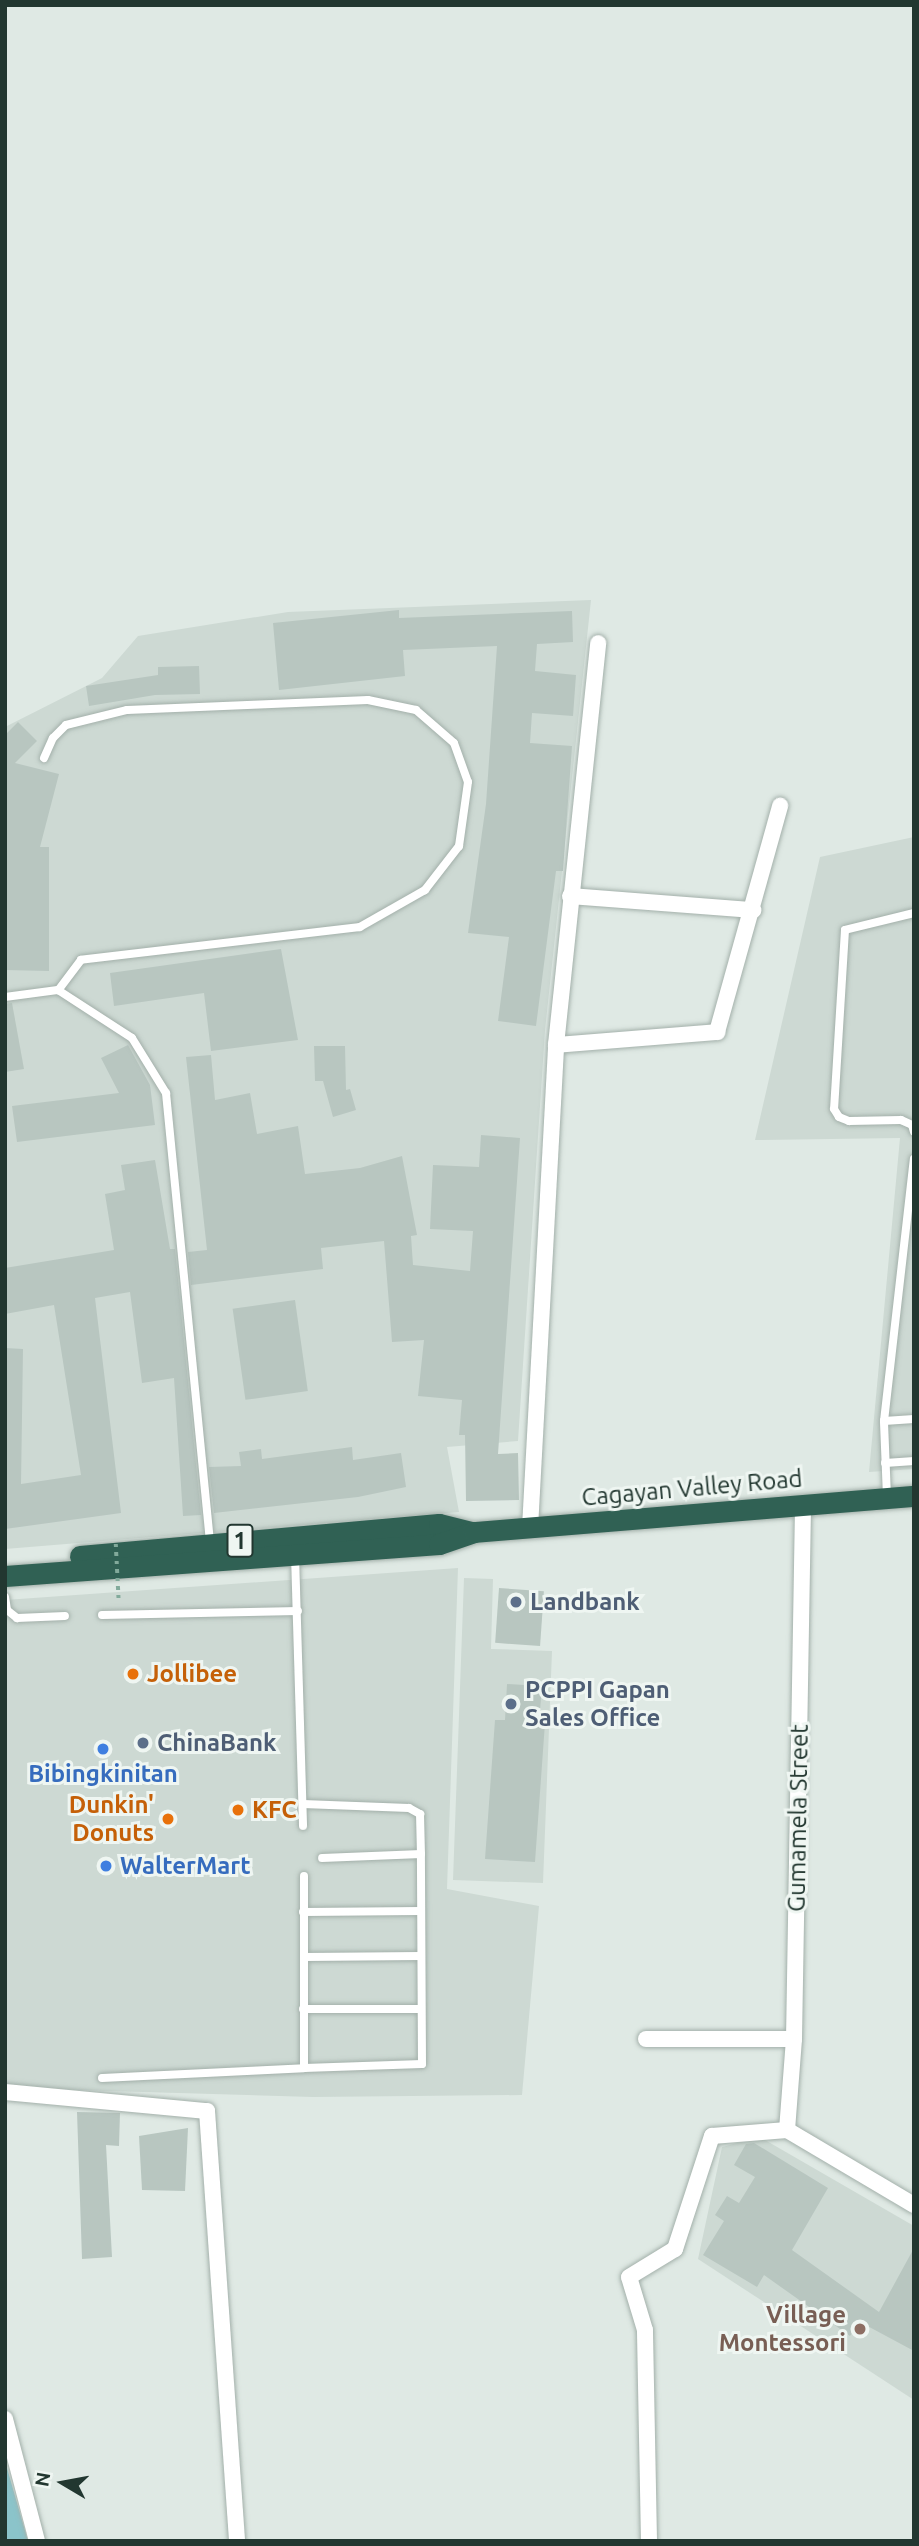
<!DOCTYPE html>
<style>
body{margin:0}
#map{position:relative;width:919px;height:2546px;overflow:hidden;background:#dfe9e4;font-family:Ubuntu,sans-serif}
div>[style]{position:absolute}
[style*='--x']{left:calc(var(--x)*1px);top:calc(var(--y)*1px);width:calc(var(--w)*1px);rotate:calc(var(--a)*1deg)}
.built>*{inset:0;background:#cdd9d3}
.water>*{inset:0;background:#8bc4ca}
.building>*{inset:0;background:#b8c6c0;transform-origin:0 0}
.roads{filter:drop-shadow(0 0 2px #a3b0aa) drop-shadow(0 0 2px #a3b0aa)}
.lane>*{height:8px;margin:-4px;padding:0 4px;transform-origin:4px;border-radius:4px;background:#fff}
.street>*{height:16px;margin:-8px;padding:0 8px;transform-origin:8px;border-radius:8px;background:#fff}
.highway>*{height:21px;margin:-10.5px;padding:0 10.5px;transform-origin:10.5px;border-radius:10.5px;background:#306154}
.path-bridge>*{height:3.5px;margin-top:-1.75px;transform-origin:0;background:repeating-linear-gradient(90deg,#82aa9b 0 3.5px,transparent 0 8.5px)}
.dots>*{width:19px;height:19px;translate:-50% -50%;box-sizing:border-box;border:4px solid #eff6f2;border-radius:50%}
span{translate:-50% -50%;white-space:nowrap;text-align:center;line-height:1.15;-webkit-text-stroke:6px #eff6f2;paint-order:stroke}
.shield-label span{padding:2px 5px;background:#eff6f2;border:2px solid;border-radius:5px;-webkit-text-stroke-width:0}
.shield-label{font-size:23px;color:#223730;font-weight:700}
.street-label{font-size:24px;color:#223730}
.service-label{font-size:24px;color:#4e5e75;font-weight:700}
.left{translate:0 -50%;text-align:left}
.food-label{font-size:24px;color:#c56008;font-weight:700}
.right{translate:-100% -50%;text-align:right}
.shop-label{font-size:24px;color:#366cbe;font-weight:700}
.education-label{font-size:24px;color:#785e54;font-weight:700}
.frame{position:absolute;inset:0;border:7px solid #223730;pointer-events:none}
.north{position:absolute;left:28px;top:2448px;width:70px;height:70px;-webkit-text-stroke:5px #eff6f2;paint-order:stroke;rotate:280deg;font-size:19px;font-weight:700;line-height:28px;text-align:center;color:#223730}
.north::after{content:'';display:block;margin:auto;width:24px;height:32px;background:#223730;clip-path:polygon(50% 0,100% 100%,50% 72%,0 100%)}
</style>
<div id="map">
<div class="built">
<div style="clip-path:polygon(591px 600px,545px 1030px,518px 1441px,447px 1447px,459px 1512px,5px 1549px,5px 727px,102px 678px,138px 636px,288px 612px)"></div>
<div style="clip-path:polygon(914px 837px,914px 1469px,869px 1472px,900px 1138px,755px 1140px,820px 857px)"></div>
<div style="clip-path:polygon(458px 1568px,447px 1889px,539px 1906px,522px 2095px,313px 2097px,5px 2088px,5px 1600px)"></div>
<div style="clip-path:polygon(464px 1578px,493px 1579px,491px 1649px,552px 1651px,543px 1883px,453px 1880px)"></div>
<div style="clip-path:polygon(760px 2137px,914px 2226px,914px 2400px,698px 2259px,722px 2147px)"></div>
</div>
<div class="water">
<div style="clip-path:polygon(5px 2461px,28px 2541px,5px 2541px)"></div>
</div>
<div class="building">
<div style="clip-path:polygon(399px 610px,399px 618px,572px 611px,573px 642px,537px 644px,535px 671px,576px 675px,573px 716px,532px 713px,530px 743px,572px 746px,563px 871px,556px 871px,536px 1026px,498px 1021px,509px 937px,468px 933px,486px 804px,497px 646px,403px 650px,405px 676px,279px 690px,273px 623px)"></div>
<div style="clip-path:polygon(199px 666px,200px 694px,155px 695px,89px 706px,86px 686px,158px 675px,158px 667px)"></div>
<div style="clip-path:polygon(18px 722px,37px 741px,15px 763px,59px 774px,40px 847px,49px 847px,49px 971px,5px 970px,5px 735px)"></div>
<div style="clip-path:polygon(281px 949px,298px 1040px,211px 1051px,204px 993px,114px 1006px,110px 973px)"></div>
<div style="clip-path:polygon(12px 1003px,24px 1069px,5px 1072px,5px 1004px)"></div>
<div style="clip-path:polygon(128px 1045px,150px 1085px,155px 1125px,17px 1142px,12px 1106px,119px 1093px,101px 1058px)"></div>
<div style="clip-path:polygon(314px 1046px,345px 1046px,346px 1090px,350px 1089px,356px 1110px,333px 1117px,323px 1081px,315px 1081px)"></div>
<div style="clip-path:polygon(211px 1055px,215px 1100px,250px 1093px,257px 1134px,298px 1126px,305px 1174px,360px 1168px,402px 1156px,417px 1235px,411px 1236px,413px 1265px,470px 1271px,473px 1231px,430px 1229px,433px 1165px,479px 1167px,481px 1135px,520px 1138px,498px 1454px,518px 1453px,519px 1500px,466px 1501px,465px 1435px,459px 1435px,462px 1400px,418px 1396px,424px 1340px,392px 1342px,384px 1241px,321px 1248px,323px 1269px,191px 1285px,188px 1252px,207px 1250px,186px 1057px)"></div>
<div style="clip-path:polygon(155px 1160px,170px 1249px,175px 1249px,201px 1515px,183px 1516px,174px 1378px,142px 1383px,130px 1292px,95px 1298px,121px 1513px,5px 1529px,5px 1348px,23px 1349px,21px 1484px,81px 1475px,54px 1305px,5px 1314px,5px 1268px,114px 1250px,105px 1194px,125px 1190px,121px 1165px)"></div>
<div style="left:295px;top:1300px;width:92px;height:63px;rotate:82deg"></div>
<div style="clip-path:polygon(352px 1447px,353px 1460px,401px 1453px,406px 1487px,358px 1497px,214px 1513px,209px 1467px,241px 1466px,239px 1452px,261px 1449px,262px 1459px)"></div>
<div style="left:499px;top:1588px;width:45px;height:55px;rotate:4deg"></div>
<div style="clip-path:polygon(507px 1684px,542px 1686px,539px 1723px,545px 1723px,535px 1862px,485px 1859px,495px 1720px,505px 1720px)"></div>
<div style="clip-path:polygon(77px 2112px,120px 2113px,119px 2146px,106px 2145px,112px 2257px,82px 2259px)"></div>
<div style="clip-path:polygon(188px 2128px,185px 2191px,142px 2190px,139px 2136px)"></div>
<div style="clip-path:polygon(754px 2143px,828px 2188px,792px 2250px,879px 2312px,914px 2248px,914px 2351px,860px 2322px,850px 2336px,764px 2275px,757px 2287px,703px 2255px,724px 2221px,715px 2215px,727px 2196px,739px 2203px,755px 2177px,734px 2165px,746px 2144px)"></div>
</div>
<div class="roads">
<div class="lane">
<div style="--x:44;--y:758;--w:22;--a:-66"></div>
<div style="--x:53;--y:738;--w:18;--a:-45"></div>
<div style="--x:66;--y:725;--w:63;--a:-13.8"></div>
<div style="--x:127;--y:710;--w:241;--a:-2.4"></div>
<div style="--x:368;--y:700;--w:49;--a:11.8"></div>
<div style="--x:416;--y:710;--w:50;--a:41"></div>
<div style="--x:454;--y:743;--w:41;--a:70.3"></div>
<div style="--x:468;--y:782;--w:65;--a:98"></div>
<div style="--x:459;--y:846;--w:56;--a:127.7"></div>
<div style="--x:425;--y:890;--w:75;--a:150.4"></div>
<div style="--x:360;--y:927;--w:281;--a:173.3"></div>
<div style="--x:81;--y:960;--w:38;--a:127"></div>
<div style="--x:914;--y:913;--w:71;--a:166.2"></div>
<div style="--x:845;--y:930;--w:179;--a:93.5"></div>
<div style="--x:834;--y:1109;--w:9;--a:58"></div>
<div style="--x:839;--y:1117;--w:11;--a:22"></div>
<div style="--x:849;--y:1121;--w:52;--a:-1.1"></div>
<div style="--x:901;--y:1120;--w:12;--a:24"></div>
<div style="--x:912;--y:1125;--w:7;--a:74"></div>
<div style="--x:5;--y:997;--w:53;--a:-7.5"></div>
<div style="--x:58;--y:990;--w:88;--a:33"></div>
<div style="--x:132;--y:1038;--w:65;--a:58.3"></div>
<div style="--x:166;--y:1093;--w:452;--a:84.4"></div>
<div style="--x:884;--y:1421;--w:30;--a:-4"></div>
<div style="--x:885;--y:1463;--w:29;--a:-4"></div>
<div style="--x:887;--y:1497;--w:76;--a:-92.3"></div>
<div style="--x:884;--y:1421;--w:264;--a:-83.5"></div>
<div style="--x:295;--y:1555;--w:271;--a:88.3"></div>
<div style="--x:5;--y:1597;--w:13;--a:81"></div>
<div style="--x:7;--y:1610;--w:13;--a:39"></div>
<div style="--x:17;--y:1618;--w:48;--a:-2.4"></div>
<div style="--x:102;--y:1615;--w:196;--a:-1.2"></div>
<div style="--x:303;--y:1804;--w:106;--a:2.2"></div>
<div style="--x:409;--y:1808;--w:13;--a:29"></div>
<div style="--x:420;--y:1814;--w:40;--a:88.6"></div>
<div style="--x:421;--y:1854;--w:99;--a:177.7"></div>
<div style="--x:303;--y:1912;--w:118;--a:-0.5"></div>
<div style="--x:304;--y:1957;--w:117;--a:-0.5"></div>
<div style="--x:303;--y:2009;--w:118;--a:0"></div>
<div style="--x:304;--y:2068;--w:118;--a:-1.9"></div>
<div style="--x:422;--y:2064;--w:210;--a:-90.3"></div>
<div style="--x:102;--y:2078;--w:202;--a:-2.8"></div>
<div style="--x:304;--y:2068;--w:192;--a:-90"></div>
</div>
<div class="street">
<div style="--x:570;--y:896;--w:184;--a:4.4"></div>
<div style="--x:556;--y:1045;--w:162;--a:-4.6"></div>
<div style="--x:717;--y:1032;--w:235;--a:-74.4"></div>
<div style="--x:530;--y:1528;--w:484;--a:-86.9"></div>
<div style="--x:556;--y:1045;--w:404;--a:-84"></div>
<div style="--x:646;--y:2039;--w:148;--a:0"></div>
<div style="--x:5;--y:2092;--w:203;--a:5.4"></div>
<div style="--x:207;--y:2111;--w:431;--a:86"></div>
<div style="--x:787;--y:2130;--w:91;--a:-85.6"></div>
<div style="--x:794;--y:2039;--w:533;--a:-89.03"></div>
<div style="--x:787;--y:2130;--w:147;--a:30.6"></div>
<div style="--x:5;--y:2419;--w:126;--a:75.3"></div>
<div style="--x:649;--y:2541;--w:211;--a:-91.1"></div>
<div style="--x:645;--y:2330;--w:55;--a:-106.8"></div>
<div style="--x:629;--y:2277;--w:54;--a:-31.3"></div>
<div style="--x:675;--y:2249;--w:119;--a:-71.9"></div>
<div style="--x:712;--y:2136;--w:75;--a:-4.6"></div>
</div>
<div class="highway">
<div style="--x:80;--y:1556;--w:360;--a:-5.1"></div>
<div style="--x:439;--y:1524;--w:34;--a:14"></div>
<div style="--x:5;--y:1576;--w:435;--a:-4.2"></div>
<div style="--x:439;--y:1544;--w:37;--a:-19"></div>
<div style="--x:474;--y:1532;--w:441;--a:-4.7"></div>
</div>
</div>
<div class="path-bridge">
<div style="--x:116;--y:1544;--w:59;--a:87.1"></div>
</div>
<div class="dots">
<div style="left:516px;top:1602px;background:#5c6f8a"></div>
<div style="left:133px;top:1674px;background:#e8710a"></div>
<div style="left:511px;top:1704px;background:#5c6f8a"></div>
<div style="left:143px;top:1743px;background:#5c6f8a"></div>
<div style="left:103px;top:1749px;background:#3f7fe0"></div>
<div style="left:238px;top:1810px;background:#e8710a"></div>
<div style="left:168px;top:1819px;background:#e8710a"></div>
<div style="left:106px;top:1866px;background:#3f7fe0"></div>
<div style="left:860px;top:2329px;background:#8d6e63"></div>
</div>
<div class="shield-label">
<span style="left:240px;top:1541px">1</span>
</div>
<div class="street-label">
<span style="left:692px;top:1488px;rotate:-5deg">Cagayan Valley Road</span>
<span style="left:798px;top:1818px;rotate:-89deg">Gumamela Street</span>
</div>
<div class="service-label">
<span class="left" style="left:530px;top:1602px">Landbank</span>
<span class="left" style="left:525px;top:1704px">PCPPI Gapan<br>Sales Office</span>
<span class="left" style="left:157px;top:1743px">ChinaBank</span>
</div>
<div class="food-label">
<span class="left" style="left:147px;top:1674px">Jollibee</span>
<span class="right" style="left:154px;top:1819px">Dunkin'<br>Donuts</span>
<span class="left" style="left:252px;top:1810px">KFC</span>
</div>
<div class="shop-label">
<span style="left:103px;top:1774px">Bibingkinitan</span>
<span class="left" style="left:120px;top:1866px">WalterMart</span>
</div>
<div class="education-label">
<span class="right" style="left:846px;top:2329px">Village<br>Montessori</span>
</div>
<div class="frame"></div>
<div class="north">N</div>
</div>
